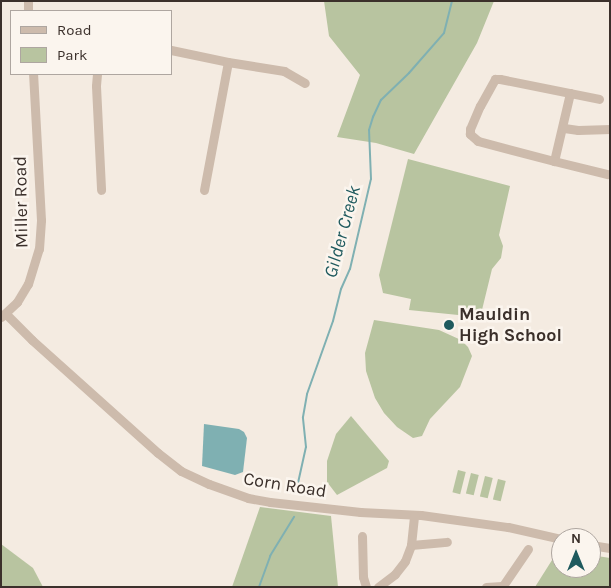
<!DOCTYPE html>
<style>
body{margin:0}
#map{position:relative;width:611px;height:588px;overflow:hidden;background:#f4ebe1;font-family:Karla,sans-serif}
div>[style]{position:absolute}
[style*='--x']{left:calc(var(--x)*1px);top:calc(var(--y)*1px);width:calc(var(--w)*1px);rotate:calc(var(--a)*1deg)}
.green>*{inset:0;background:#b8c4a0;transform-origin:0 0}
.water>*{inset:0;background:#7fb0b2}
.stream>*{height:2px;margin:-1px;padding:0 1px;transform-origin:1px;border-radius:1px;background:#7fb0b2}
.minor>*{height:9px;margin:-4.5px;padding:0 4.5px;transform-origin:4.5px;border-radius:4.5px;background:#cdbbac}
.dots>*{width:14px;height:14px;translate:-50% -50%;box-sizing:border-box;border:2px solid #fbf5ee;border-radius:50%}
span{translate:-50% -50%;white-space:nowrap;text-align:center;line-height:1.15;-webkit-text-stroke:5px #fbf5ee;paint-order:stroke}
.street-label{font-size:18px;color:#3b302b}
.poi-label{font-size:18px;color:#3b302b;font-weight:700}
.left{translate:0 -50%;text-align:left}
.water-label{font-size:19px;color:#1f5a5e;font-style:italic}
.frame{position:absolute;inset:0;border:2px solid #3b302b;pointer-events:none}
.legend{position:absolute;left:10px;top:10px;width:162px;height:65px;box-sizing:border-box;background:#fbf5ee;border:1px solid #aea6a0;margin:0;padding:6px 9px;list-style:none;font-size:15px;color:#3b302b}
.legend li{display:flex;align-items:center;gap:10px;height:25px}
.legend b{width:25px;border:1px solid #aea6a0}
.north{position:absolute;left:551px;top:528px;width:50px;height:50px;box-sizing:border-box;background:#fbf5ee;border:1px solid #aea6a0;border-radius:50%;rotate:0deg;font-size:14px;font-weight:700;line-height:20px;text-align:center;color:#3b302b}
.north::after{content:'';display:block;margin:auto;width:18px;height:22px;background:#1f5a5e;clip-path:polygon(50% 0,100% 100%,50% 72%,0 100%)}
</style>
<div id="map">
<div class="green">
<div style="clip-path:polygon(324px 1px,494px 1px,477px 43px,414px 154px,376px 143px,337px 137px,360px 75px,329px 36px)"></div>
<div style="clip-path:polygon(408px 159px,510px 186px,499px 235px,503px 246px,501px 258px,492px 269px,481px 314px,478px 317px,409px 310px,411px 299px,383px 293px,379px 275px)"></div>
<div style="clip-path:polygon(374px 320px,439px 330px,461px 340px,468px 347px,472px 356px,460px 387px,430px 419px,422px 436px,413px 438px,397px 427px,384px 413px,375px 398px,366px 371px,365px 353px)"></div>
<div style="clip-path:polygon(351px 416px,389px 461px,387px 468px,337px 495px,327px 482px,327px 461px,336px 434px)"></div>
<div style="left:458px;top:470px;width:8px;height:23px;rotate:14deg"></div>
<div style="left:471px;top:473px;width:8px;height:21px;rotate:14deg"></div>
<div style="left:485px;top:476px;width:8px;height:21px;rotate:14deg"></div>
<div style="left:498px;top:479px;width:8px;height:21px;rotate:14deg"></div>
<div style="clip-path:polygon(260px 507px,331px 516px,338px 587px,232px 587px)"></div>
<div style="clip-path:polygon(1px 544px,33px 568px,43px 587px,1px 587px)"></div>
<div style="clip-path:polygon(559px 549px,561px 550px,561px 568px,591px 568px,591px 555px,610px 558px,610px 587px,535px 587px)"></div>
</div>
<div class="water">
<div style="clip-path:polygon(204px 424px,239px 429px,244px 432px,247px 438px,243px 472px,235px 475px,202px 466px)"></div>
</div>
<div class="stream">
<div style="--x:296;--y:492;--w:46;--a:-77.5"></div>
<div style="--x:306;--y:447;--w:30;--a:-96"></div>
<div style="--x:303;--y:417;--w:23;--a:-80"></div>
<div style="--x:307;--y:394;--w:77;--a:-70.4"></div>
<div style="--x:333;--y:321;--w:33;--a:-76"></div>
<div style="--x:341;--y:289;--w:22;--a:-66"></div>
<div style="--x:350;--y:269;--w:92;--a:-76.9"></div>
<div style="--x:371;--y:179;--w:49;--a:-92.3"></div>
<div style="--x:369;--y:130;--w:14;--a:-73"></div>
<div style="--x:373;--y:117;--w:19;--a:-65"></div>
<div style="--x:381;--y:100;--w:39;--a:-44"></div>
<div style="--x:409;--y:73;--w:53;--a:-48.8"></div>
<div style="--x:444;--y:33;--w:33;--a:-76"></div>
<div style="--x:259;--y:587;--w:33;--a:-70"></div>
<div style="--x:270;--y:556;--w:46;--a:-58.4"></div>
</div>
<div class="minor">
<div style="--x:28;--y:1;--w:10;--a:90"></div>
<div style="--x:171;--y:50;--w:58;--a:11.9"></div>
<div style="--x:228;--y:62;--w:57;--a:9.1"></div>
<div style="--x:284;--y:71;--w:24;--a:30"></div>
<div style="--x:97;--y:74;--w:12;--a:95"></div>
<div style="--x:96;--y:86;--w:104;--a:87.2"></div>
<div style="--x:570;--y:93;--w:70;--a:103.2"></div>
<div style="--x:554;--y:161;--w:79;--a:-165.3"></div>
<div style="--x:478;--y:141;--w:11;--a:-139"></div>
<div style="--x:470;--y:134;--w:5;--a:-90"></div>
<div style="--x:470;--y:129;--w:25;--a:-67"></div>
<div style="--x:480;--y:106;--w:31;--a:-61"></div>
<div style="--x:495;--y:79;--w:5;--a:0"></div>
<div style="--x:500;--y:79;--w:101;--a:11.4"></div>
<div style="--x:564;--y:128;--w:14;--a:8"></div>
<div style="--x:578;--y:130;--w:32;--a:-2"></div>
<div style="--x:554;--y:161;--w:55;--a:13.8"></div>
<div style="--x:204;--y:190;--w:130;--a:-79.4"></div>
<div style="--x:6;--y:314;--w:37;--a:45"></div>
<div style="--x:32;--y:340;--w:169;--a:41.9"></div>
<div style="--x:158;--y:453;--w:29;--a:38"></div>
<div style="--x:181;--y:471;--w:31;--a:25"></div>
<div style="--x:209;--y:484;--w:41;--a:19.7"></div>
<div style="--x:248;--y:498;--w:22;--a:10"></div>
<div style="--x:270;--y:502;--w:91;--a:6.3"></div>
<div style="--x:360;--y:512;--w:61;--a:2.8"></div>
<div style="--x:421;--y:515;--w:88;--a:7.9"></div>
<div style="--x:508;--y:527;--w:54;--a:12.8"></div>
<div style="--x:1;--y:317;--w:22;--a:-43"></div>
<div style="--x:17;--y:302;--w:21;--a:-59"></div>
<div style="--x:28;--y:284;--w:37;--a:-73"></div>
<div style="--x:39;--y:249;--w:29;--a:-86"></div>
<div style="--x:41;--y:220;--w:146;--a:-93.1"></div>
<div style="--x:362;--y:536;--w:41;--a:88.6"></div>
<div style="--x:363;--y:577;--w:10;--a:73"></div>
<div style="--x:411;--y:545;--w:36;--a:-5"></div>
<div style="--x:591;--y:545;--w:19;--a:9"></div>
<div style="--x:378;--y:587;--w:21;--a:-37"></div>
<div style="--x:395;--y:574;--w:16;--a:-52"></div>
<div style="--x:405;--y:561;--w:17;--a:-69"></div>
<div style="--x:411;--y:545;--w:30;--a:-84"></div>
<div style="--x:486;--y:587;--w:16;--a:-4"></div>
<div style="--x:502;--y:587;--w:46;--a:-55.6"></div>
</div>
<div class="dots">
<div style="left:449px;top:325px;background:#1f5a5e"></div>
</div>
<div class="street-label">
<span style="left:21px;top:202px;rotate:-91deg">Miller Road</span>
<span style="left:285px;top:485px;rotate:9deg">Corn Road</span>
</div>
<div class="poi-label">
<span class="left" style="left:459px;top:325px">Mauldin<br>High School</span>
</div>
<div class="water-label">
<span style="left:343px;top:232px;rotate:-75deg">Gilder Creek</span>
</div>
<div class="frame"></div>
<ul class="legend">
<li><b style="height:6px;background:#cdbbac"></b>Road</li>
<li><b style="height:14px;background:#b8c4a0"></b>Park</li>
</ul>
<div class="north">N</div>
</div>
